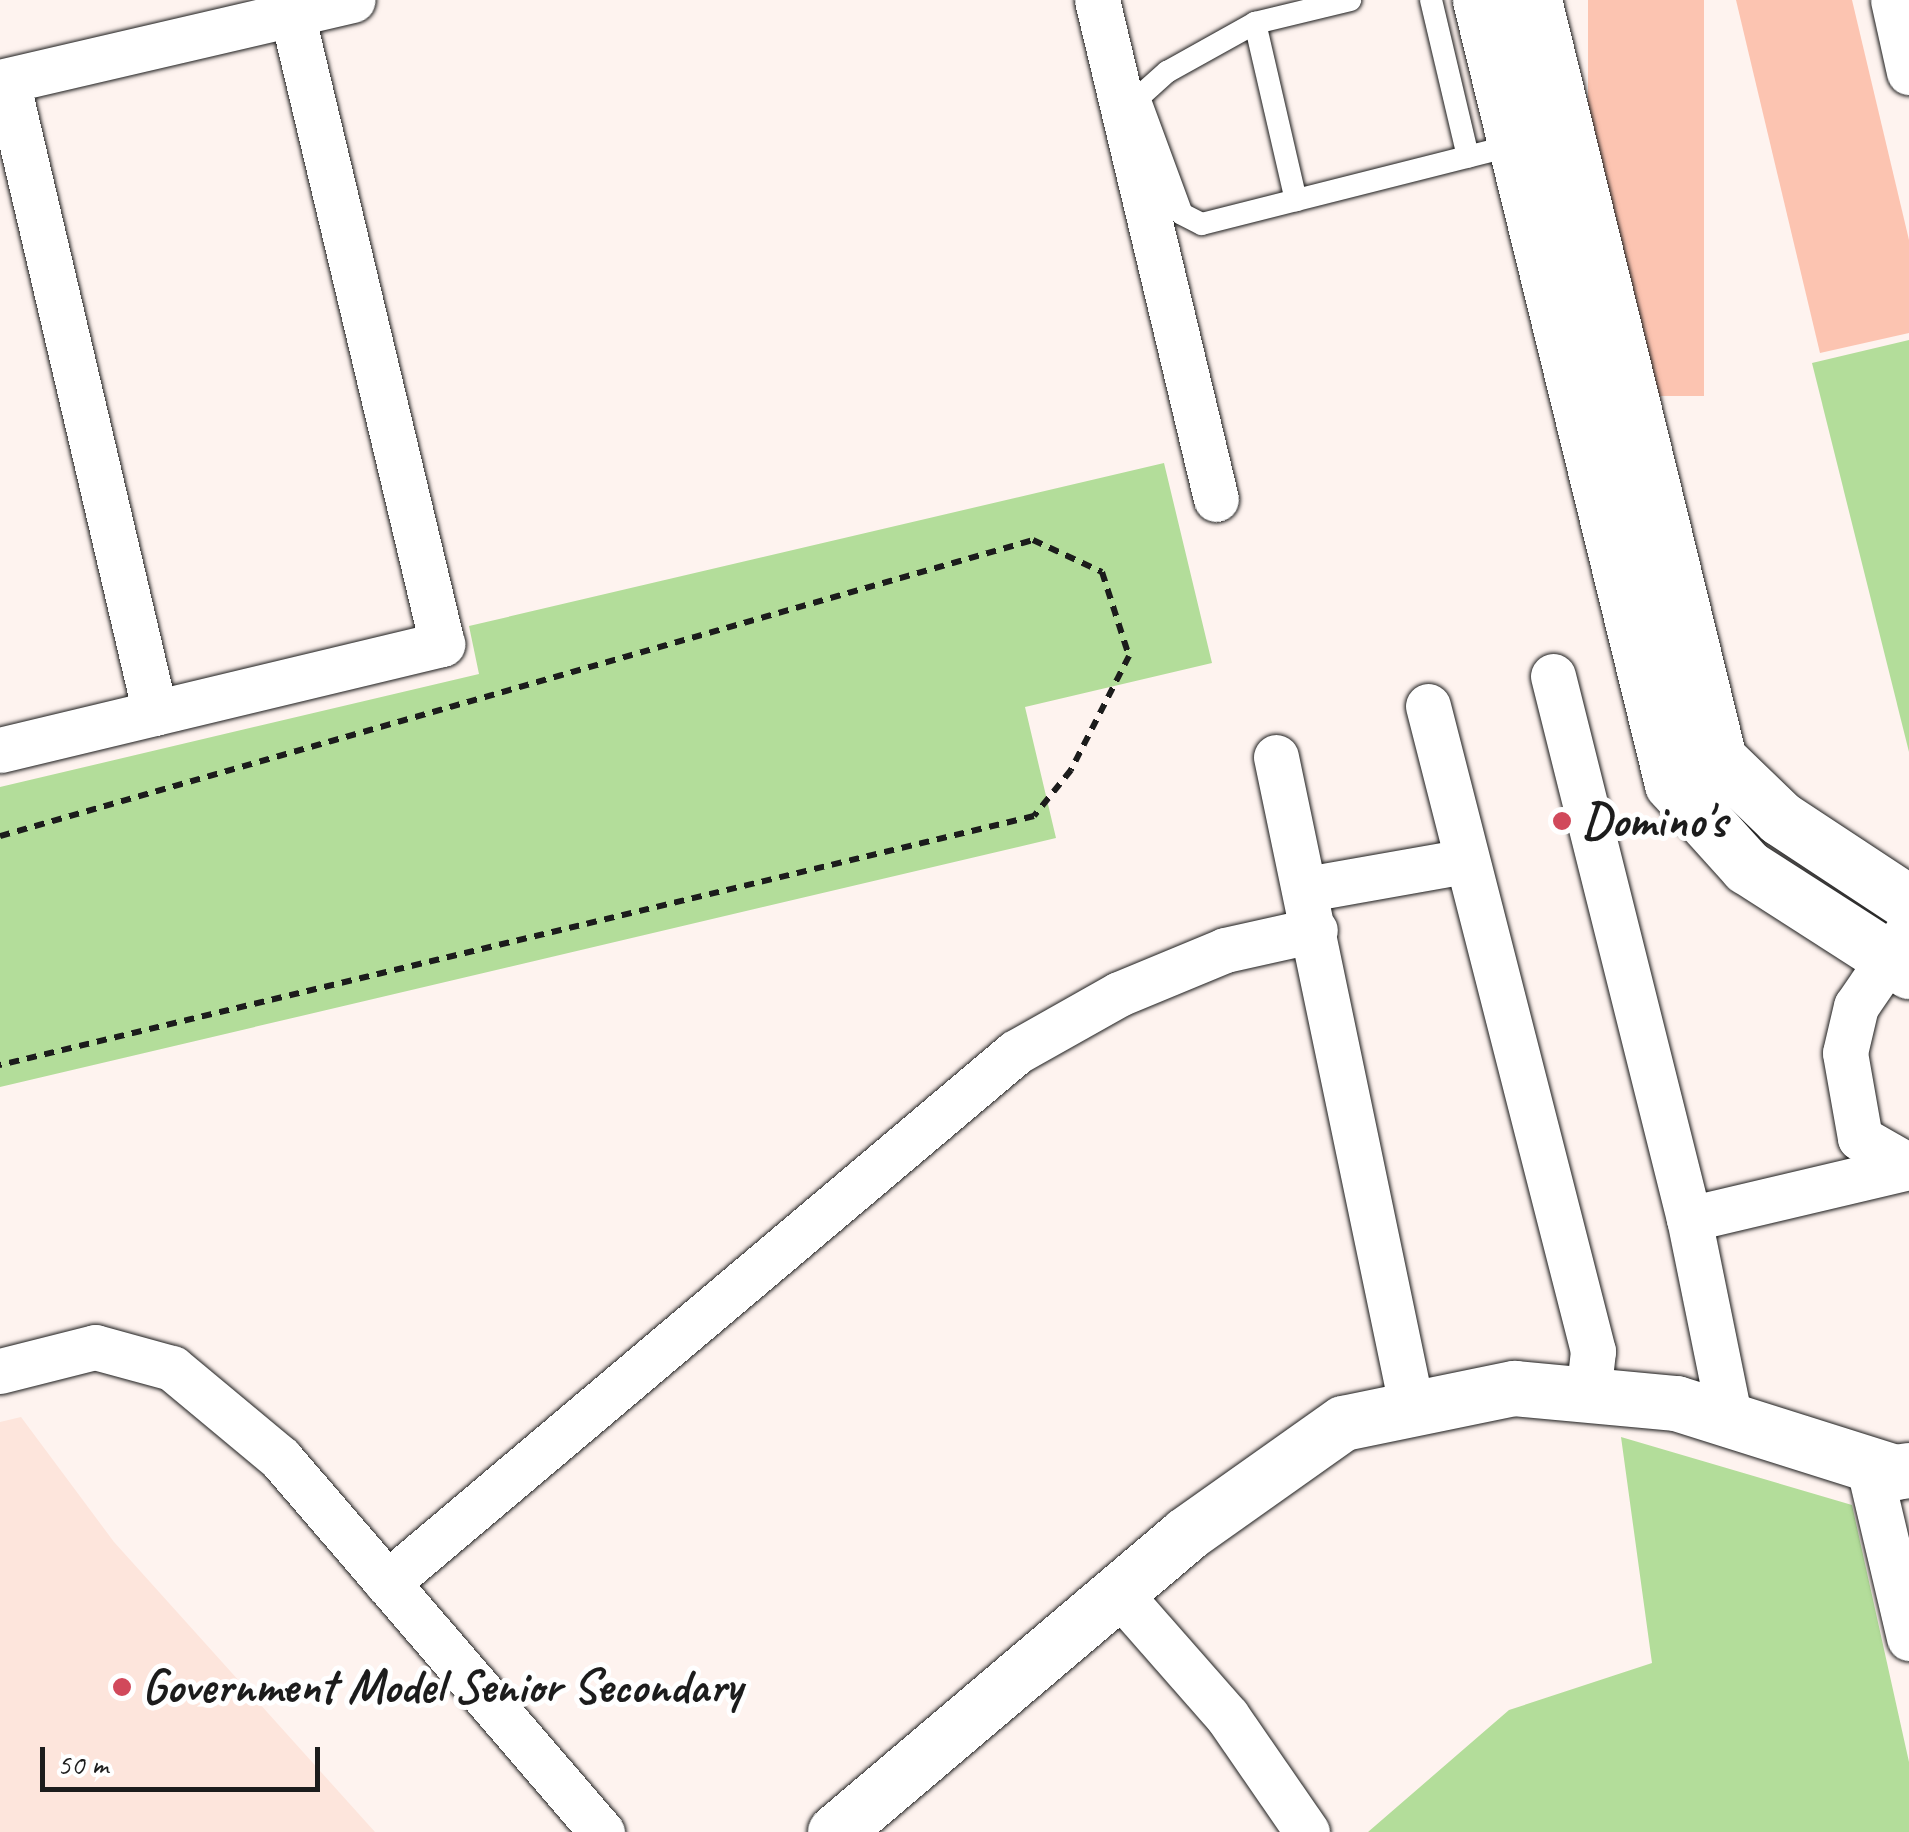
<!DOCTYPE html>
<style>
body{margin:0}
#map{position:relative;width:1909px;height:1832px;overflow:hidden;background:#fef3ef;font-family:Caveat,sans-serif}
div>[style]{position:absolute}
[style*='--x']{left:calc(var(--x)*1px);top:calc(var(--y)*1px);width:calc(var(--w)*1px);rotate:calc(var(--a)*1deg)}
.built>*{inset:0;background:#fde5dc}
.green>*{inset:0;background:#b3dd9a}
.building>*{inset:0;background:#fcc4b1;transform-origin:0 0}
.path>*{height:6px;margin-top:-3px;transform-origin:0;background:repeating-linear-gradient(90deg,#1c1c1c 0 10px,transparent 0 18px)}
.roads{filter:drop-shadow(0 0 2px #1c1c1c) drop-shadow(0 0 2px #1c1c1c)}
.lane>*{height:22px;margin:-11px;padding:0 11px;transform-origin:11px;border-radius:11px;background:#fff}
.street>*{height:45px;margin:-22.5px;padding:0 22.5px;transform-origin:22.5px;border-radius:22.5px;background:#fff}
.secondary>*{height:55px;margin:-27.5px;padding:0 27.5px;transform-origin:27.5px;border-radius:27.5px;background:#fff}
.dots>*{width:28px;height:28px;translate:-50% -50%;box-sizing:border-box;border:5px solid #fff;border-radius:50%}
span{translate:-50% -50%;white-space:nowrap;text-align:center;line-height:1.15;-webkit-text-stroke:10px #fff;paint-order:stroke}
.poi-label{font-size:48px;color:#1c1c1c;font-weight:700}
.left{translate:0 -50%;text-align:left}
.scale{position:absolute;left:40px;top:1747px;width:280px;height:45px;box-sizing:border-box;border:5px solid #1c1c1c;border-top:0;padding-left:12px;font-size:30px;line-height:35px;white-space:nowrap;color:#1c1c1c;-webkit-text-stroke:8px #fff;paint-order:stroke}
</style>
<div id="map">
<div class="built">
<div style="clip-path:polygon(21px 1417px,114px 1542px,375px 1832px,0 1832px,0 1422px)"></div>
</div>
<div class="green">
<div style="clip-path:polygon(1909px 340px,1909px 752px,1812px 363px)"></div>
<div style="clip-path:polygon(1164px 463px,1212px 663px,1025px 707px,1056px 838px,0 1087px,0 787px,479px 674px,469px 626px)"></div>
<div style="clip-path:polygon(1621px 1437px,1852px 1505px,1909px 1762px,1909px 1832px,1368px 1832px,1509px 1710px,1652px 1663px)"></div>
</div>
<div class="building">
<div style="left:1588px;top:0;width:116px;height:396px"></div>
<div style="clip-path:polygon(1736px 0,1852px 0,1909px 240px,1909px 333px,1820px 353px)"></div>
</div>
<div class="path">
<div style="--x:0;--y:836;--w:1075;--a:-15.99"></div>
<div style="--x:1033;--y:540;--w:76;--a:24.9"></div>
<div style="--x:1102;--y:572;--w:88;--a:72.2"></div>
<div style="--x:1129;--y:656;--w:128;--a:117"></div>
<div style="--x:1071;--y:770;--w:59;--a:128.8"></div>
<div style="--x:1034;--y:816;--w:1064;--a:166.46"></div>
</div>
<div class="roads">
<div class="lane">
<div style="--x:1431;--y:0;--w:161;--a:76.7"></div>
<div style="--x:1255;--y:23;--w:182;--a:77"></div>
<div style="--x:1139;--y:97;--w:38;--a:-42"></div>
<div style="--x:1167;--y:72;--w:101;--a:-29.1"></div>
<div style="--x:1255;--y:23;--w:98;--a:-13.6"></div>
<div style="--x:1140;--y:100;--w:121;--a:69.8"></div>
<div style="--x:1182;--y:214;--w:22;--a:27"></div>
<div style="--x:1202;--y:224;--w:323;--a:-14.2"></div>
</div>
<div class="street">
<div style="--x:1097;--y:0;--w:513;--a:76.59"></div>
<div style="--x:1893;--y:0;--w:74;--a:77.5"></div>
<div style="--x:7;--y:81;--w:649;--a:76.82"></div>
<div style="--x:0;--y:82;--w:362;--a:-13.1"></div>
<div style="--x:1553;--y:676;--w:560;--a:75.94"></div>
<div style="--x:1428;--y:706;--w:666;--a:75.65"></div>
<div style="--x:1593;--y:1351;--w:44;--a:96.5"></div>
<div style="--x:0;--y:750;--w:455;--a:-13.5"></div>
<div style="--x:442;--y:644;--w:648;--a:-103.39"></div>
<div style="--x:1276;--y:757;--w:666;--a:78.22"></div>
<div style="--x:1307;--y:889;--w:160;--a:-10"></div>
<div style="--x:1909;--y:929;--w:93;--a:124.5"></div>
<div style="--x:1856;--y:1006;--w:48;--a:103.2"></div>
<div style="--x:1845;--y:1053;--w:86;--a:80"></div>
<div style="--x:1860;--y:1138;--w:56;--a:29.7"></div>
<div style="--x:0;--y:1371;--w:98;--a:-14.2"></div>
<div style="--x:95;--y:1347;--w:80;--a:15.3"></div>
<div style="--x:172;--y:1368;--w:141;--a:39.8"></div>
<div style="--x:280;--y:1458;--w:494;--a:49.3"></div>
<div style="--x:1730;--y:1420;--w:205;--a:-101.5"></div>
<div style="--x:1689;--y:1219;--w:226;--a:-13.3"></div>
<div style="--x:1868;--y:1464;--w:179;--a:76.7"></div>
<div style="--x:387;--y:1583;--w:823;--a:-40.17"></div>
<div style="--x:1016;--y:1052;--w:118;--a:-29.4"></div>
<div style="--x:1119;--y:994;--w:115;--a:-22.5"></div>
<div style="--x:1225;--y:950;--w:92;--a:-12.5"></div>
<div style="--x:1118;--y:1592;--w:165;--a:48.7"></div>
<div style="--x:1227;--y:1716;--w:141;--a:55.4"></div>
</div>
<div class="secondary">
<div style="--x:1480;--y:0;--w:807;--a:76.24"></div>
<div style="--x:1672;--y:784;--w:112;--a:47.9"></div>
<div style="--x:1747;--y:867;--w:193;--a:32.7"></div>
<div style="--x:1534;--y:0;--w:781;--a:76.3"></div>
<div style="--x:1719;--y:759;--w:85;--a:44"></div>
<div style="--x:1780;--y:818;--w:154;--a:33.4"></div>
<div style="--x:835;--y:1832;--w:460;--a:-40.3"></div>
<div style="--x:1186;--y:1534;--w:192;--a:-35.3"></div>
<div style="--x:1343;--y:1423;--w:175;--a:-11.6"></div>
<div style="--x:1514;--y:1388;--w:163;--a:5.3"></div>
<div style="--x:1676;--y:1403;--w:230;--a:17.5"></div>
<div style="--x:1895;--y:1472;--w:14;--a:-8"></div>
</div>
</div>
<div class="dots">
<div style="left:1562px;top:821px;background:#d1495b"></div>
<div style="left:122px;top:1687px;background:#d1495b"></div>
</div>
<div class="poi-label">
<span class="left" style="left:1582px;top:821px">Domino's</span>
<span class="left" style="left:142px;top:1687px">Government Model Senior Secondary</span>
</div>
<div class="scale">50 m</div>
</div>
